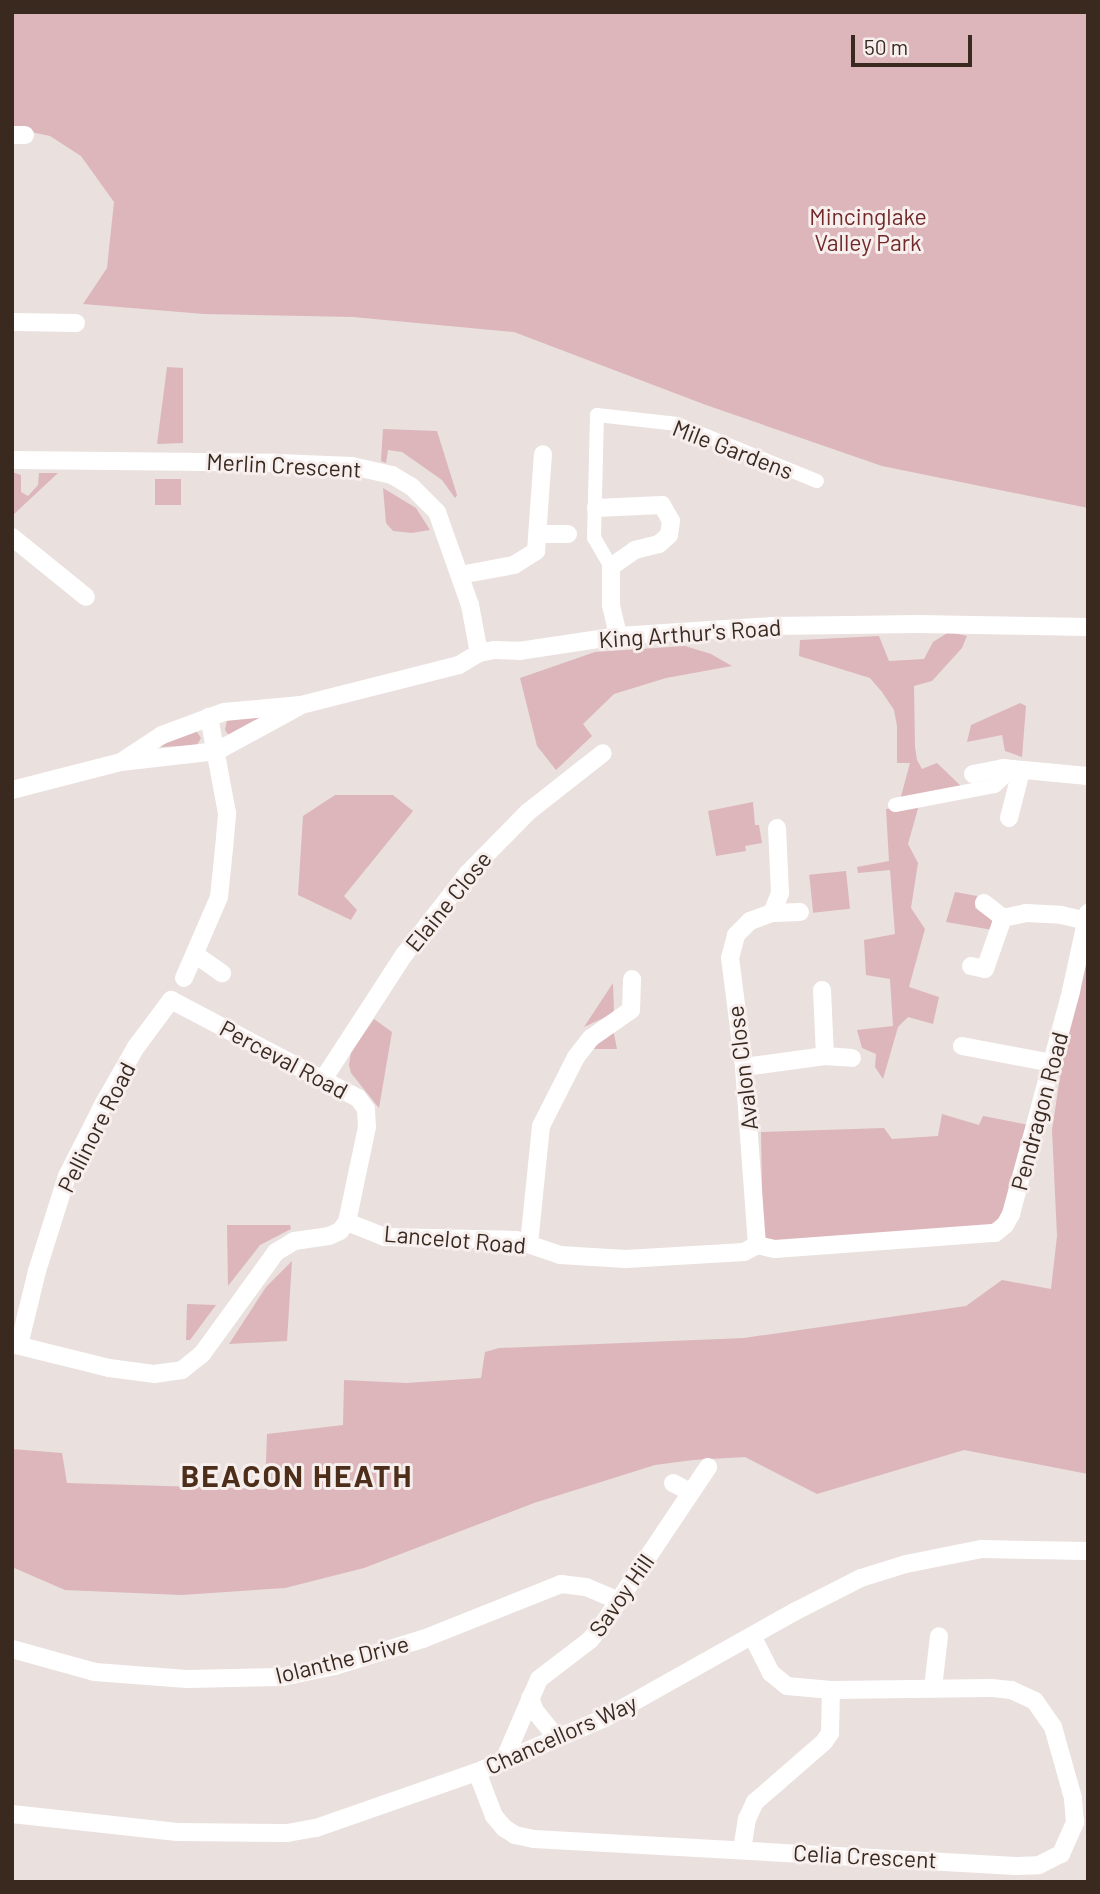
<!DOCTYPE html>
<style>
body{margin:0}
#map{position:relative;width:1100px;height:1894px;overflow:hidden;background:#eae0de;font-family:Barlow,sans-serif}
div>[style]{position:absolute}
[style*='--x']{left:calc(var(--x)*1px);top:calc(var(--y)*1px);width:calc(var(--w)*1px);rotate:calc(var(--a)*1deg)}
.green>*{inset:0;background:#dcb6ba;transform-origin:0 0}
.pedestrian>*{height:14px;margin:-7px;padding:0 7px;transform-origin:7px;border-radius:7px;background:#fff}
.minor>*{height:18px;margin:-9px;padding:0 9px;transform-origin:9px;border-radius:9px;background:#fff}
span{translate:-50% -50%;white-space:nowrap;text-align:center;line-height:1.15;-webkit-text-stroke:6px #f7efee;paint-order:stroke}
.park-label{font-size:23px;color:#712a29}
.street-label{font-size:23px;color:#3a291f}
.district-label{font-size:30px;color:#4c2e1b;font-weight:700;letter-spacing:2px}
.frame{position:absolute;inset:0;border:14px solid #3a291f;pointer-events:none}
.scale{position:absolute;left:851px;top:35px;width:121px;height:32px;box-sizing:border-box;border:4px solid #3a291f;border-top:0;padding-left:9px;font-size:21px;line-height:24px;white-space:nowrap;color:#3a291f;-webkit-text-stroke:5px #f7efee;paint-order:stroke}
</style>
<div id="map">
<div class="green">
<div style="clip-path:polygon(12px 12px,1088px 12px,1088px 508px,882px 466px,706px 405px,514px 332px,353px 317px,204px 314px,83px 304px,107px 268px,114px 202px,81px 156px,50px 136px,12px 128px)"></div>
<div style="clip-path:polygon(167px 367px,183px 368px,183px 443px,157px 444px)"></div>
<div style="clip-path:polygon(383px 429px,437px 431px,457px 495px,455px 498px,442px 480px,402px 452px,388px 450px,386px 463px,381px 461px)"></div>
<div style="clip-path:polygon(12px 472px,21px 475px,21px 492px,28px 496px,38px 485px,39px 473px,58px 473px,12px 516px)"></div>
<div style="left:181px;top:479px;width:26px;height:26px;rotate:90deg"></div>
<div style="clip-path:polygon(383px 488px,416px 508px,430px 530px,412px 533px,393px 531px,386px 523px)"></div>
<div style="clip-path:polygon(949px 632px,967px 636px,962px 648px,932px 681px,914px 686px,915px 747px,917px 760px,922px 769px,937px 763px,963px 788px,900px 800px,910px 763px,897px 763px,897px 726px,894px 710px,882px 692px,870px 678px,799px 656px,800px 640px,879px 636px,889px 661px,924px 659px,933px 642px)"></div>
<div style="clip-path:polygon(685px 646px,711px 654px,732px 666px,666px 678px,614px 694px,583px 724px,592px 736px,556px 770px,537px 746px,520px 678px,595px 652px)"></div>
<div style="clip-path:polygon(1020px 703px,1026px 706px,1022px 757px,1005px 751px,1002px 735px,967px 742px,971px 725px)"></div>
<div style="clip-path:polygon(265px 717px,231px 738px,225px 730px,227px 720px)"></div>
<div style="clip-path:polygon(195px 729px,201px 738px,197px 745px,160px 747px,158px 744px)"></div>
<div style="clip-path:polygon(335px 795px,393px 795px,413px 811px,344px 896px,357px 910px,351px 920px,298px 895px,303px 816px)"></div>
<div style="clip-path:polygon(753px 802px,755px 825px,759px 825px,762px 843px,745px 846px,746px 851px,716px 856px,708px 811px)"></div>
<div style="clip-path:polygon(919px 805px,908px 844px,918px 863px,911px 908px,925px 929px,909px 987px,939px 997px,933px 1024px,908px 1017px,898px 1027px,883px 1079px,875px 1067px,876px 1054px,862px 1048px,857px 1030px,893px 1026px,890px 979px,866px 975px,864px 940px,895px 934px,890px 870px,858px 873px,857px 867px,889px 861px,886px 809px)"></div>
<div style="left:846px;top:871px;width:38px;height:37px;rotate:84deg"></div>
<div style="clip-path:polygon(1088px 891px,1088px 1474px,964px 1450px,817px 1494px,745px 1457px,693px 1460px,655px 1465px,534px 1503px,364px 1568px,285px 1588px,181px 1595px,65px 1590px,12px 1567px,12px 1449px,62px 1453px,67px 1483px,265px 1489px,267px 1434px,343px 1425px,344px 1380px,406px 1383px,481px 1378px,485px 1352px,499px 1348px,744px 1338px,966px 1306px,1002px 1280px,1051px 1289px,1057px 1236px,1052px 1130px)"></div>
<div style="clip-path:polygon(955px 892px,977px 896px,975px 908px,993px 920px,993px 930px,946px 922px)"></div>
<div style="clip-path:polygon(613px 983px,614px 1013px,584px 1027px)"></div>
<div style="clip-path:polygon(374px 1019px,392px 1032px,379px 1108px,351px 1073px,349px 1065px,351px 1052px)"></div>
<div style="clip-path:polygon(613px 1029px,617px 1049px,592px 1049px)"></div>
<div style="clip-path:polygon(942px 1114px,979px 1125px,983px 1116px,1029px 1125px,998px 1227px,763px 1243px,761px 1132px,884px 1128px,892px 1139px,938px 1136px)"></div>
<div style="clip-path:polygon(227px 1225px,290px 1225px,291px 1229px,260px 1245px,228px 1286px)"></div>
<div style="clip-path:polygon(292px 1261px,287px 1341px,229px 1344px,266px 1287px)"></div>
<div style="clip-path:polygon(187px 1304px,216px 1305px,190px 1340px,186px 1340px)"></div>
</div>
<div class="pedestrian">
<div style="--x:611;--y:567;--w:34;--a:-120"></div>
<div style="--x:594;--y:538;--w:123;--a:-88.6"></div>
<div style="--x:597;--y:415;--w:81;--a:6.4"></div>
<div style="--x:677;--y:424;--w:151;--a:22.2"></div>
<div style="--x:895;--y:805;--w:102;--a:-10.8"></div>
<div style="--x:995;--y:786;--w:23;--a:-43"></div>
</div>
<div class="minor">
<div style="--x:12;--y:135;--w:13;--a:0"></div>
<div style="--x:12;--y:322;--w:64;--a:0.9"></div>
<div style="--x:12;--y:460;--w:267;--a:0.6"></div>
<div style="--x:279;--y:463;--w:73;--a:2.4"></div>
<div style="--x:352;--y:466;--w:41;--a:12.7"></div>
<div style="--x:392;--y:475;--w:23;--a:31"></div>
<div style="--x:412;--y:487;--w:35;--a:45"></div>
<div style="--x:437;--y:512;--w:99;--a:70.5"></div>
<div style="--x:470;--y:605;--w:49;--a:79.4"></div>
<div style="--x:596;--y:508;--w:66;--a:-2.6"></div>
<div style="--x:662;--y:505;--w:18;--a:61"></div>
<div style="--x:671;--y:521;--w:14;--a:98"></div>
<div style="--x:669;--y:535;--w:13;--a:138"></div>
<div style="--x:659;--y:544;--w:25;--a:166"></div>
<div style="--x:635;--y:550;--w:29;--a:145"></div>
<div style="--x:611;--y:567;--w:38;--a:90"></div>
<div style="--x:611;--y:605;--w:32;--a:77"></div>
<div style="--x:539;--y:534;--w:29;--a:0"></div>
<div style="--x:12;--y:537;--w:95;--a:39"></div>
<div style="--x:460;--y:575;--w:55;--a:-10.5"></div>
<div style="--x:514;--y:565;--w:26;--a:-32"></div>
<div style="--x:536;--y:551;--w:97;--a:-85.9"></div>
<div style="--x:121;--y:762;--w:49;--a:-33.4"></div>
<div style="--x:162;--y:735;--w:66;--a:-20.4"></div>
<div style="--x:224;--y:712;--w:77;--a:-5.2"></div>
<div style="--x:301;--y:705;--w:163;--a:-14.2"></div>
<div style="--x:459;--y:665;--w:23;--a:-31"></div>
<div style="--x:479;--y:653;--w:16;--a:-11"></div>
<div style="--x:495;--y:650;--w:24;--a:2"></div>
<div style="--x:519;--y:651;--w:100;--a:-8.6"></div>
<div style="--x:618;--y:636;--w:156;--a:-3.7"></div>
<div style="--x:774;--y:626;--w:144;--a:-0.8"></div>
<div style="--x:918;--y:624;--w:170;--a:1"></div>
<div style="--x:973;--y:774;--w:31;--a:-11"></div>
<div style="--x:1003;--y:768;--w:85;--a:5.4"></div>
<div style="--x:12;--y:790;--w:113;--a:-14.4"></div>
<div style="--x:121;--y:762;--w:97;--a:-6.5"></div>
<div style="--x:217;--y:751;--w:92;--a:-28.5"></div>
<div style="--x:1009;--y:818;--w:49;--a:-75.7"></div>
<div style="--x:984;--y:903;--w:24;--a:38"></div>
<div style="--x:1003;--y:918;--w:24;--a:-12"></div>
<div style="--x:1026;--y:913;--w:35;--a:3"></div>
<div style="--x:1061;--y:915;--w:26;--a:13"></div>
<div style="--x:772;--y:913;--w:22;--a:-68"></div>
<div style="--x:780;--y:893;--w:65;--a:-92.6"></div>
<div style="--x:196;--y:955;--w:32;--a:35"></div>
<div style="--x:971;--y:966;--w:14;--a:12"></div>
<div style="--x:985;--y:969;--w:54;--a:-70.6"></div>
<div style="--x:184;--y:978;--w:88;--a:-66.6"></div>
<div style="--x:219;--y:897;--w:48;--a:-84.1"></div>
<div style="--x:224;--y:849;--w:36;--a:-85"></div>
<div style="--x:227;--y:813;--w:98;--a:-100.6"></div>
<div style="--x:822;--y:990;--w:66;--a:87.4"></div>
<div style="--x:962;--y:1046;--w:92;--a:10.7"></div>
<div style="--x:744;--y:1067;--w:82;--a:-7.7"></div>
<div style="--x:825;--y:1056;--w:27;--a:4"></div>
<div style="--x:324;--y:1078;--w:147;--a:-57"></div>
<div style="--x:404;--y:955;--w:104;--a:-52"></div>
<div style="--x:468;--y:873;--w:86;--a:-45.5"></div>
<div style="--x:528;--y:812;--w:95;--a:-38.2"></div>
<div style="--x:529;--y:1244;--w:119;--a:-84.2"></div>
<div style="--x:541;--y:1126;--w:77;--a:-63.1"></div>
<div style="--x:576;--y:1057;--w:24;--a:-52"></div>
<div style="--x:591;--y:1038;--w:49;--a:-35"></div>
<div style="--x:631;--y:1010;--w:31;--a:-88"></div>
<div style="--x:757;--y:1245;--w:178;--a:-94.2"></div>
<div style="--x:744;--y:1067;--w:110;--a:-97.3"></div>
<div style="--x:730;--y:958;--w:24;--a:-75"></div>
<div style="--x:736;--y:935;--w:20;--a:-45"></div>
<div style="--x:750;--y:921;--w:23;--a:-20"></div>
<div style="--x:772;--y:913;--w:28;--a:-2"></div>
<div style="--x:12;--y:1344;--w:100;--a:13.9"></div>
<div style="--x:109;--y:1368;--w:45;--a:7.6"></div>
<div style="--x:154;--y:1374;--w:28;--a:-8"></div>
<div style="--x:182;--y:1370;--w:26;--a:-39"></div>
<div style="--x:202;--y:1354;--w:126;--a:-54"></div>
<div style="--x:276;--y:1252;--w:21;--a:-31"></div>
<div style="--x:294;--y:1241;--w:35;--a:-8"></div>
<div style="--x:329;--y:1236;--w:12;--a:-24"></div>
<div style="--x:340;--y:1231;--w:11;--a:-52"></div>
<div style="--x:347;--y:1222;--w:41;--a:21.5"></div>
<div style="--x:385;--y:1237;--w:131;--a:1.3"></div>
<div style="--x:516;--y:1240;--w:46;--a:18.8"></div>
<div style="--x:560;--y:1255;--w:66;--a:3.5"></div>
<div style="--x:626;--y:1259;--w:118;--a:-3.4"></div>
<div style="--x:744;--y:1252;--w:15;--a:-28"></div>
<div style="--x:757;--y:1245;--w:18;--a:13"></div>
<div style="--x:775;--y:1249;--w:221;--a:-4.2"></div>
<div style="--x:995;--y:1233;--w:13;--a:-39"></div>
<div style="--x:1005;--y:1225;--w:13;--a:-61"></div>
<div style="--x:1011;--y:1214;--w:231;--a:-74.9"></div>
<div style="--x:1071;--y:991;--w:80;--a:-77.7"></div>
<div style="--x:19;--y:1345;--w:76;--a:-76.3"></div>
<div style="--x:37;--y:1271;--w:100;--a:-72.5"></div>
<div style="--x:67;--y:1176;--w:82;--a:-63.1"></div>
<div style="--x:104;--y:1103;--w:64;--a:-60.3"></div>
<div style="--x:136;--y:1047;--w:59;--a:-53.3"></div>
<div style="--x:171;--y:1000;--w:211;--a:27.7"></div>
<div style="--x:358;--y:1098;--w:14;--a:54"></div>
<div style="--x:366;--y:1109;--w:18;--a:87"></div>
<div style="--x:367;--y:1127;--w:97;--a:101.9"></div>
<div style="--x:673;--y:1483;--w:19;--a:28"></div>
<div style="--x:12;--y:1649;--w:86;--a:15.5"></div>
<div style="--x:95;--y:1672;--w:92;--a:4.4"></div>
<div style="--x:187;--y:1679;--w:95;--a:-1.2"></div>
<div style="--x:282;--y:1677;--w:54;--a:-11.7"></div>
<div style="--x:335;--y:1666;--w:92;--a:-17.1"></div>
<div style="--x:423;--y:1639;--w:149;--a:-21.7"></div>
<div style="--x:561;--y:1584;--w:25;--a:7"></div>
<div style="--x:586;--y:1587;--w:36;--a:23"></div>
<div style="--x:933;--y:1688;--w:52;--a:-83.4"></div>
<div style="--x:530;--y:1698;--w:14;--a:69"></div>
<div style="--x:535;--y:1711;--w:35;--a:51"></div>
<div style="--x:504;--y:1760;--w:88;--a:-66.6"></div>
<div style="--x:539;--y:1679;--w:64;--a:-37.4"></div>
<div style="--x:590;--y:1640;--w:21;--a:-51"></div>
<div style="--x:603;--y:1624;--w:189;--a:-56.2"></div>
<div style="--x:477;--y:1772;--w:47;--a:68.9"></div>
<div style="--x:494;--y:1816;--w:16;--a:50"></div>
<div style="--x:504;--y:1828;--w:13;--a:32"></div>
<div style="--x:515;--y:1835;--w:19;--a:12"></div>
<div style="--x:534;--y:1839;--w:482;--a:3.2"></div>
<div style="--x:1015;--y:1866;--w:24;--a:-2"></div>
<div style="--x:1039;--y:1865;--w:25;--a:-27"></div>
<div style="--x:1061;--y:1854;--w:35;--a:-66"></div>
<div style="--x:1075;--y:1822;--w:24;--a:-95"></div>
<div style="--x:1073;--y:1798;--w:74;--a:-105.7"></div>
<div style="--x:1053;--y:1727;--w:32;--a:-125"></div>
<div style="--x:1035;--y:1701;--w:26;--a:-155"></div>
<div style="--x:1011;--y:1690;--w:20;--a:-174"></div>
<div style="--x:991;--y:1688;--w:160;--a:179.3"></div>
<div style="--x:831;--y:1690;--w:44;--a:-174.8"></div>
<div style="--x:787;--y:1686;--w:21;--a:-141"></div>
<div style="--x:771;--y:1673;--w:39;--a:-117"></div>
<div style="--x:12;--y:1814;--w:166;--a:6.2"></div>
<div style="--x:177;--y:1832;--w:110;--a:0.5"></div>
<div style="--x:287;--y:1833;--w:29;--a:-10"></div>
<div style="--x:316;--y:1828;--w:170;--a:-19.2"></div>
<div style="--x:477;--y:1772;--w:139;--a:-22.9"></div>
<div style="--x:605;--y:1718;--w:217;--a:-29.3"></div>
<div style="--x:794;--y:1612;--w:75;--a:-26.9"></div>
<div style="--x:861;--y:1578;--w:47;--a:-17.3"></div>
<div style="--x:906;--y:1564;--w:76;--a:-11.3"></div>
<div style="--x:981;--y:1549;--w:107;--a:1.1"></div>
<div style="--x:742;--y:1850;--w:31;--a:-81"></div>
<div style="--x:747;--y:1819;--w:19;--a:-65"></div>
<div style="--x:755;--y:1802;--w:91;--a:-41"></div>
<div style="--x:824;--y:1742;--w:11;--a:-56"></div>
<div style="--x:830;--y:1733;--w:43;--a:-88.7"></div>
</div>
<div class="park-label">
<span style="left:868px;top:229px">Mincinglake<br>Valley Park</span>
</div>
<div class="street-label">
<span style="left:733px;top:449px;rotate:21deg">Mile Gardens</span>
<span style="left:284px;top:465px;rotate:3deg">Merlin Crescent</span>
<span style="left:690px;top:633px;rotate:-4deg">King Arthur's Road</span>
<span style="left:448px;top:901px;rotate:-51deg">Elaine Close</span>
<span style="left:284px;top:1059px;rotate:28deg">Perceval Road</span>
<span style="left:742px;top:1068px;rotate:-97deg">Avalon Close</span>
<span style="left:1039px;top:1111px;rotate:-75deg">Pendragon Road</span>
<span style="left:96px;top:1127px;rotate:-63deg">Pellinore Road</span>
<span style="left:455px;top:1239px;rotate:5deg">Lancelot Road</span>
<span style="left:621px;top:1595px;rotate:-55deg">Savoy Hill</span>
<span style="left:342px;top:1659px;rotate:-14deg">Iolanthe Drive</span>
<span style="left:561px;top:1734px;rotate:-24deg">Chancellors Way</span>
<span style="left:865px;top:1856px;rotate:3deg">Celia Crescent</span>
</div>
<div class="district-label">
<span style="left:297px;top:1475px">BEACON HEATH</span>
</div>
<div class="frame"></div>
<div class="scale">50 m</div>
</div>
